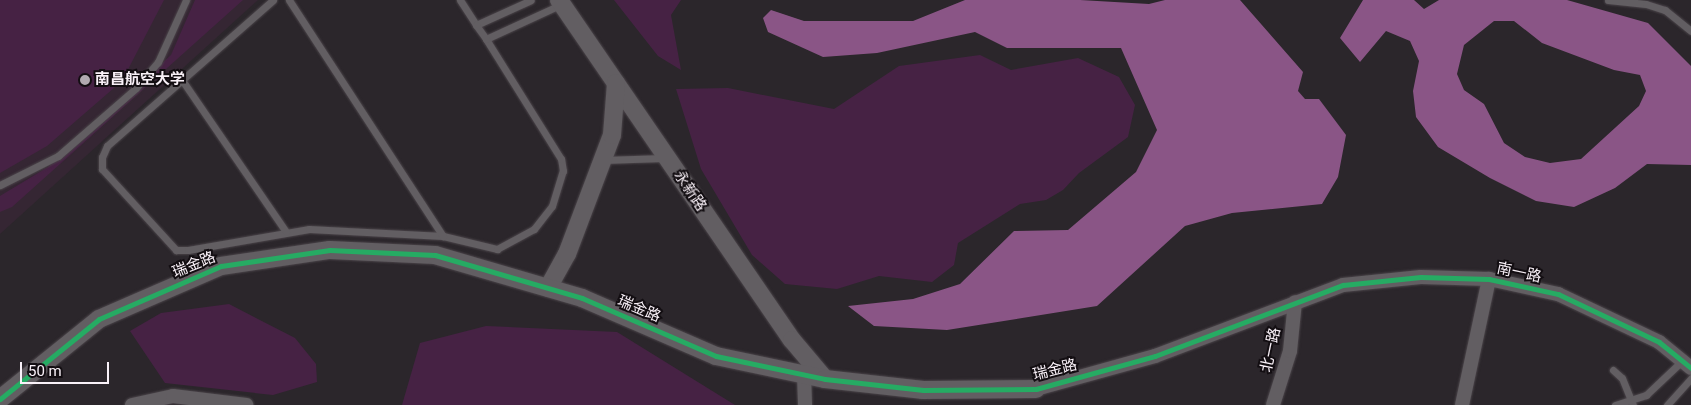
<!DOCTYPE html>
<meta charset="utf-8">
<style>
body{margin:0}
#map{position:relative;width:1691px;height:405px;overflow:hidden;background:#2b262b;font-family:Roboto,"Noto Sans SC",sans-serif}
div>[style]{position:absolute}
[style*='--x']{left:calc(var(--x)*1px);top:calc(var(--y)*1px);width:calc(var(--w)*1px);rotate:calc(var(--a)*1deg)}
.built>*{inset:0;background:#352633}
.green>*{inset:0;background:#462244}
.water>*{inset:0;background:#8a5586}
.roads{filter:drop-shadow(0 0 1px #4a4449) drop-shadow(0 0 1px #4a4449)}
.service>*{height:7px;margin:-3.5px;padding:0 3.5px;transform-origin:3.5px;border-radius:3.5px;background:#625e62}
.minor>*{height:14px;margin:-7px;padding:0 7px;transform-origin:7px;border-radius:7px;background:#625e62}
.tertiary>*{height:18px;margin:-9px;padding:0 9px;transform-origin:9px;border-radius:9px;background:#625e62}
.cycleway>*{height:5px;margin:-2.5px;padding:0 2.5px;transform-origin:2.5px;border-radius:2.5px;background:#26ab63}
.dots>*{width:14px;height:14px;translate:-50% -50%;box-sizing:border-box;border:2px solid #130e12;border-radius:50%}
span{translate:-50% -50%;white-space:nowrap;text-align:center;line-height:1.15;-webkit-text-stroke:4px #130e12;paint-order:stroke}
.poi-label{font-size:15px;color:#f9f1f8;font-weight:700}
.left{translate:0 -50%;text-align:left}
.street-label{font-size:15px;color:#f9f1f8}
.scale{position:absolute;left:20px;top:362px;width:89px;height:22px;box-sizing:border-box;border:2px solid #f9f1f8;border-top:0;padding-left:6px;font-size:15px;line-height:18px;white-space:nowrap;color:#f9f1f8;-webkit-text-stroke:4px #130e12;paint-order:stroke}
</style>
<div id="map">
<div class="built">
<div style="clip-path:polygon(0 0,258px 0,0 234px)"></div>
</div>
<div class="green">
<div style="clip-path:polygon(0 0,164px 0,122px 81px,47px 146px,0 173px)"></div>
<div style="clip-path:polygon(195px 0,243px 0,12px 207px,0 212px,0 196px,48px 167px,171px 55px)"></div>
<div style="clip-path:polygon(614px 0,681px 0,671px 15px,681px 70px,658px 56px)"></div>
<div style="clip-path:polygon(980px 55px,1011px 70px,1078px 58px,1119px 77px,1135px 105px,1128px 137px,1079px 173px,1063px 190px,1046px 200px,1020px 204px,958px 243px,954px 265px,932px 282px,879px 276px,837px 289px,785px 284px,752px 255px,701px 169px,676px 89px,728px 88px,834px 109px,899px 66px)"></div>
<div style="clip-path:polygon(229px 304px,295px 338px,316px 364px,317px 382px,273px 395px,165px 383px,130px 331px,161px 313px)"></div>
<div style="clip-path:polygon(486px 326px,617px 332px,735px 405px,402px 405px,420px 343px)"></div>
</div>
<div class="water">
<div style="clip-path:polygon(965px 0,1080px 0,1149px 4px,1165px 0,1240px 0,1303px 72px,1298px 91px,1305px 99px,1319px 99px,1346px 135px,1338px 177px,1322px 204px,1232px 213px,1185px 226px,1097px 306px,947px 330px,874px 326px,848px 306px,913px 299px,960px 284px,1014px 231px,1068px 230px,1136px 172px,1157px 130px,1121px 48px,1007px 48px,975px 32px,877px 53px,823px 57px,768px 32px,763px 18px,771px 10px,804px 21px,913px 21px)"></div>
<div style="clip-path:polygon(evenodd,1363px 0,1414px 0,1424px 9px,1439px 0,1567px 0,1648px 23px,1691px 66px,1691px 165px,1647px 164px,1615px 188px,1574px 207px,1536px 201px,1490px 178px,1438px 147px,1416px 117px,1413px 91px,1419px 61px,1410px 41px,1386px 31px,1360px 62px,1340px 38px,1363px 0,1494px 21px,1514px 21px,1542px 43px,1614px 70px,1640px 75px,1646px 91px,1639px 106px,1581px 159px,1550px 163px,1525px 157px,1504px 143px,1484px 104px,1464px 90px,1457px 74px,1464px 45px,1494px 21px)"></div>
</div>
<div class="roads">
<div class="service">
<div style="--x:273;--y:0;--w:221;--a:138.7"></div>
<div style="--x:107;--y:146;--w:12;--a:114"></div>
<div style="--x:102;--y:157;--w:12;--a:90"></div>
<div style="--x:102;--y:169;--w:110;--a:47.6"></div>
<div style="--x:176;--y:250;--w:12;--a:0"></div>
<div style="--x:188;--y:250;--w:123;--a:-9.8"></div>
<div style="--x:309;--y:229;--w:134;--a:3"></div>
<div style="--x:443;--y:236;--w:56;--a:13.5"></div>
<div style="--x:497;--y:249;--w:42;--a:-28.4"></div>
<div style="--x:534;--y:229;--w:29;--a:-52"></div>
<div style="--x:552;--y:206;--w:37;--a:-73"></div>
<div style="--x:563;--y:171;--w:12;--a:-99"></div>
<div style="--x:561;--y:159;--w:142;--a:-122"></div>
<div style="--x:486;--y:39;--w:84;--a:-24.7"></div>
<div style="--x:289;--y:0;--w:282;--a:56.9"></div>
<div style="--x:460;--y:0;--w:30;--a:57"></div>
<div style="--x:476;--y:25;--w:60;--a:-24.4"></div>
<div style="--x:1608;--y:0;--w:38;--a:6"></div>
<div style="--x:1646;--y:4;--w:20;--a:18"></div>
<div style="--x:1665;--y:10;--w:33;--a:39"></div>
<div style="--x:476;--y:25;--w:17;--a:54"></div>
<div style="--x:182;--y:80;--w:184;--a:55.6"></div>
<div style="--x:603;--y:160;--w:61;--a:-1.9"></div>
<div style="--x:0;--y:185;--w:65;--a:-26.6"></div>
<div style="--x:58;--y:156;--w:103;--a:-41.1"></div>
<div style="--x:136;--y:88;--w:34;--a:-50"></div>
<div style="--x:158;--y:62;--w:68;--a:-65.7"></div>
<div style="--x:1613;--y:370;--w:12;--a:42"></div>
<div style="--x:1622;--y:378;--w:29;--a:68"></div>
<div style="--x:1615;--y:405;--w:33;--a:-18"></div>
<div style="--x:1646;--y:395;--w:50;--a:-43.4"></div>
<div style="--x:1667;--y:405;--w:36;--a:-48"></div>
</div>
<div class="minor">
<div style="--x:804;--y:375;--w:30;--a:88"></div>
<div style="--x:1036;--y:389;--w:123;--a:-15.5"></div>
<div style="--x:1155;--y:356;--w:201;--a:-20.7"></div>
<div style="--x:1343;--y:285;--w:78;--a:-5.9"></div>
<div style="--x:1421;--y:277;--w:68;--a:1.7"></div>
<div style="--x:1489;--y:279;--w:71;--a:12.3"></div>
<div style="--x:1558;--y:294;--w:112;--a:25.4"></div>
<div style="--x:1659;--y:342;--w:41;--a:39.1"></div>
<div style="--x:132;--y:405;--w:42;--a:-12.4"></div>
<div style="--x:173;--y:396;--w:74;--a:7"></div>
<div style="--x:1273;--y:405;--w:57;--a:-72.5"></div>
<div style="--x:1290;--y:351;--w:49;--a:-84.2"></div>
<div style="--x:1462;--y:405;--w:129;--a:-77.9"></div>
</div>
<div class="tertiary">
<div style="--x:559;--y:0;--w:412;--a:55.6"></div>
<div style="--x:792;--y:340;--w:51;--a:49.8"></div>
<div style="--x:548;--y:288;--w:39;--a:-61"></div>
<div style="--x:567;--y:254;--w:127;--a:-69.3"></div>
<div style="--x:612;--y:135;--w:52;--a:-85.6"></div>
<div style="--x:0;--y:399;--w:127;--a:-38.9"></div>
<div style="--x:99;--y:319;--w:133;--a:-23.5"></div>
<div style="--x:221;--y:266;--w:110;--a:-8.4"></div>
<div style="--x:330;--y:250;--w:105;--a:2.7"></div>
<div style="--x:435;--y:255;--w:153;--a:16.3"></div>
<div style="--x:582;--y:298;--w:146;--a:23.4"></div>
<div style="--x:716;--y:356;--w:111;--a:11.9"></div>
<div style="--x:825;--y:379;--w:99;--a:6.4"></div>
<div style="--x:923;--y:390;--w:113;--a:-0.5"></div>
</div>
</div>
<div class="cycleway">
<div style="--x:0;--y:399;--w:127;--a:-38.9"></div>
<div style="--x:99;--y:319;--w:133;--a:-23.5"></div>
<div style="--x:221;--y:266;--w:110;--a:-8.4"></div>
<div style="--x:330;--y:250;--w:105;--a:2.7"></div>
<div style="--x:435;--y:255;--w:153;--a:16.3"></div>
<div style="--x:582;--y:298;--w:146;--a:23.4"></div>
<div style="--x:716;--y:356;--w:111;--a:11.9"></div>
<div style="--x:825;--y:379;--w:99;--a:6.4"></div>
<div style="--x:923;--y:390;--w:113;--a:-0.5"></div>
<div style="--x:1036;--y:389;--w:123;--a:-15.5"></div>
<div style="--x:1155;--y:356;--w:201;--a:-20.7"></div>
<div style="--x:1343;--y:285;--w:78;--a:-5.9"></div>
<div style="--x:1421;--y:277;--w:68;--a:1.7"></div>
<div style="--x:1489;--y:279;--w:71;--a:12.3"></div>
<div style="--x:1558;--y:294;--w:112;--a:25.4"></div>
<div style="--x:1659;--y:342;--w:41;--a:39.1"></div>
</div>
<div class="dots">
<div style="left:85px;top:80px;background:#b1aab0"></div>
</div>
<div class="poi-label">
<span class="left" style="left:95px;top:80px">南昌航空大学</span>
</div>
<div class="street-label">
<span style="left:690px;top:191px;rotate:56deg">永新路</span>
<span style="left:194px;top:265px;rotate:-22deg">瑞金路</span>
<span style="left:1519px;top:273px;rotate:12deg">南一路</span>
<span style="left:639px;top:309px;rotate:23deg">瑞金路</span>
<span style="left:1271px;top:350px;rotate:-78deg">北一路</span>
<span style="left:1055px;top:370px;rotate:-14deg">瑞金路</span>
</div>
<div class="scale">50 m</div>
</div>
